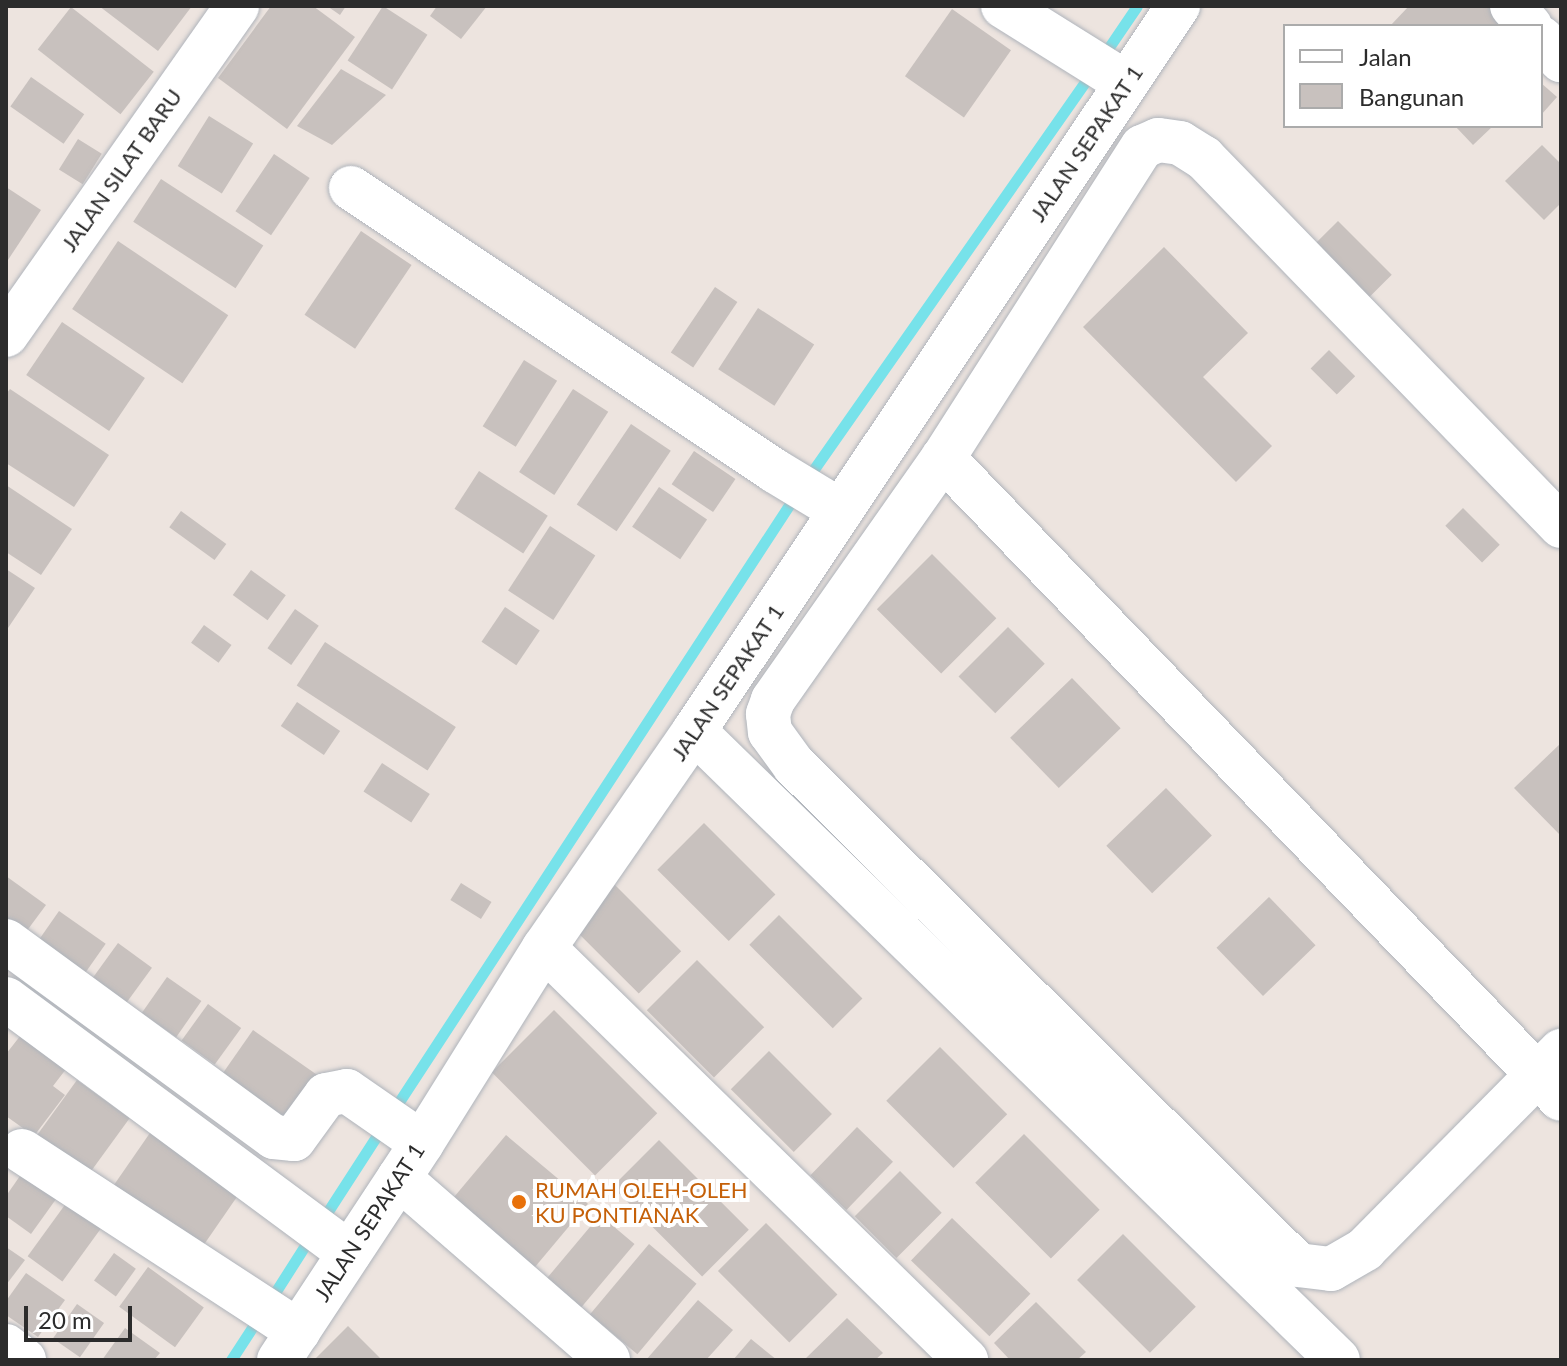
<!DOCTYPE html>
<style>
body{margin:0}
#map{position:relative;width:1567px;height:1366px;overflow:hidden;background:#ede4df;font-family:Lato,sans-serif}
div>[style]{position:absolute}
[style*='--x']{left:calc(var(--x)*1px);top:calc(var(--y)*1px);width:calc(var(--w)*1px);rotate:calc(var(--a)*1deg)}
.stream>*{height:11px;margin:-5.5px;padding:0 5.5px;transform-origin:5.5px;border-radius:5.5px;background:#77e2ea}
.building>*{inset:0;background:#c8c1be;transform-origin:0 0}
.roads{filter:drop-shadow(0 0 2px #afb4bb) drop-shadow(0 0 2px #afb4bb)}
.minor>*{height:44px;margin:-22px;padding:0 22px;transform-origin:22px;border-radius:22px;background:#fff}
.dots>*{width:22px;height:22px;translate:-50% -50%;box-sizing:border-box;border:4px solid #fff;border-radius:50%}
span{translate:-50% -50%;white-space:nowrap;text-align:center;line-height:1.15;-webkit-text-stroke:8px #fff;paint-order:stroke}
.street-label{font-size:22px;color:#2c2c2c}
.food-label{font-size:22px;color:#c56008}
.left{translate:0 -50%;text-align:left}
.frame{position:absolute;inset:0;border:8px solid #2c2c2c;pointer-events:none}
.legend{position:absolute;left:1283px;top:24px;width:260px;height:104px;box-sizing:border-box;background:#fff;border:2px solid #ababab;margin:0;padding:10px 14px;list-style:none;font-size:24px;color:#2c2c2c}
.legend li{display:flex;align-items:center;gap:16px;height:40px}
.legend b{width:40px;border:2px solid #ababab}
.scale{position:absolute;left:24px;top:1306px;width:108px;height:36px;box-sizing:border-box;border:4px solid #2c2c2c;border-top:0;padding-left:10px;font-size:24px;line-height:28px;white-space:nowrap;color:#2c2c2c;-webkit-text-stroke:6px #fff;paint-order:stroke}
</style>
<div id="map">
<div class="stream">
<div style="--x:1103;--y:56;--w:60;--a:-55.8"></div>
<div style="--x:807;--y:479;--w:499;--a:-55"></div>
<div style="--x:393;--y:1111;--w:738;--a:-56.83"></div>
<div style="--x:321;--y:1222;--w:114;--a:-57.1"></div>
<div style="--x:269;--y:1302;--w:78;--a:-57.5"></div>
<div style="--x:231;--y:1360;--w:51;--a:-56.9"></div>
</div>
<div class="building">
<div style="clip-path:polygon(99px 6px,192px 6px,158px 51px)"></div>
<div style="clip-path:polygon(271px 6px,313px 6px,355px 37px,287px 129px,218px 78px)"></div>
<div style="clip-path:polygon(327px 6px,346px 6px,340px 15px)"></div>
<div style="left:383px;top:6px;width:53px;height:65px;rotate:33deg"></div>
<div style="clip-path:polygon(437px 6px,487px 6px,461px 39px,430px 16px)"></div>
<div style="clip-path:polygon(1409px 6px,1498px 6px,1504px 26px,1390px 26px)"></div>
<div style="left:71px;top:7px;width:105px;height:54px;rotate:38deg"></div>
<div style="left:952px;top:9px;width:72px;height:82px;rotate:35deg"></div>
<div style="clip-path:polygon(341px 69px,386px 95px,332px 145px,297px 126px)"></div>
<div style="left:31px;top:77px;width:65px;height:36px;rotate:35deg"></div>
<div style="clip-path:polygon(1541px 83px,1557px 97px,1541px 115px)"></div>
<div style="left:209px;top:116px;width:52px;height:59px;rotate:32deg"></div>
<div style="clip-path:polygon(1455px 126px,1493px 126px,1473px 145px)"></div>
<div style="left:78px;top:139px;width:28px;height:36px;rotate:32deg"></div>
<div style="clip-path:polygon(1542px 145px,1561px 164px,1561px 203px,1544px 220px,1505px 181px)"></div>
<div style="left:274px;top:154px;width:43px;height:69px;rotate:34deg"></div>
<div style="left:161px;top:179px;width:122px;height:51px;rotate:33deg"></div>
<div style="clip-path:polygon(6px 187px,41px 210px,6px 263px)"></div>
<div style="left:1338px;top:221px;width:76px;height:33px;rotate:45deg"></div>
<div style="left:361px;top:231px;width:61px;height:101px;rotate:34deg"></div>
<div style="left:118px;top:241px;width:133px;height:82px;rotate:34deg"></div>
<div style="clip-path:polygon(1164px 247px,1248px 333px,1203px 377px,1272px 446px,1236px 482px,1083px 327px)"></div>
<div style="left:715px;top:287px;width:27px;height:79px;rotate:34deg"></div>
<div style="left:758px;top:308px;width:67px;height:73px;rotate:33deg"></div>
<div style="left:62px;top:322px;width:100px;height:64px;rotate:34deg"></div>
<div style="left:1329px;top:350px;width:37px;height:26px;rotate:45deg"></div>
<div style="left:524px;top:360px;width:39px;height:78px;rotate:32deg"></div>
<div style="clip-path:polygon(10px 389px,109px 455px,74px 507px,6px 463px,6px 394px)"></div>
<div style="left:573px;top:389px;width:42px;height:99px;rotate:33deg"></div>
<div style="left:631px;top:424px;width:48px;height:97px;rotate:34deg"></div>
<div style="left:694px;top:451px;width:50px;height:40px;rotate:34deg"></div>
<div style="left:479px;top:471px;width:82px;height:45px;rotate:33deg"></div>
<div style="clip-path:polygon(6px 485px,72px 529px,41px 575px,6px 552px)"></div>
<div style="left:659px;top:487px;width:58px;height:48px;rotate:34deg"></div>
<div style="left:1463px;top:508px;width:52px;height:25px;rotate:45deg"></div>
<div style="left:181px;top:511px;width:56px;height:20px;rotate:36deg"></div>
<div style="left:550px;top:526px;width:54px;height:77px;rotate:33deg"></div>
<div style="left:932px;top:554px;width:91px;height:78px;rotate:45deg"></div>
<div style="clip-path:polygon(6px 569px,35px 588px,6px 631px)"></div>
<div style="left:251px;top:570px;width:43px;height:31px;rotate:36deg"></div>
<div style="left:505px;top:607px;width:42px;height:42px;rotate:34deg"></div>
<div style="left:295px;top:609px;width:29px;height:48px;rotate:35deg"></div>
<div style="left:204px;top:625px;width:34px;height:22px;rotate:36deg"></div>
<div style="left:1008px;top:627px;width:52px;height:70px;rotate:45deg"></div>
<div style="left:325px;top:642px;width:156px;height:52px;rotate:33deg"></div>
<div style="left:1072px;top:678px;width:70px;height:86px;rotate:46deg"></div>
<div style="left:297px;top:702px;width:52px;height:29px;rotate:34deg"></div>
<div style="clip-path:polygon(1561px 743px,1561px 836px,1514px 788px)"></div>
<div style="left:382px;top:763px;width:57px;height:34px;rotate:33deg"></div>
<div style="left:1166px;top:788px;width:66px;height:83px;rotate:46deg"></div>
<div style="left:704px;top:823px;width:101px;height:66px;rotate:45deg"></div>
<div style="clip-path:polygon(6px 876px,46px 905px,23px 936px,6px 923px)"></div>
<div style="left:461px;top:883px;width:36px;height:20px;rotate:32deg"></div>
<div style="left:614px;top:884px;width:95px;height:60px;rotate:45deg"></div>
<div style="left:1269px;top:897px;width:67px;height:73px;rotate:46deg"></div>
<div style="left:59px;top:911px;width:57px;height:38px;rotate:35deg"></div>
<div style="left:779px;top:915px;width:118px;height:42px;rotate:45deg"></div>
<div style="left:118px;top:943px;width:42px;height:45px;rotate:36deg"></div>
<div style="left:697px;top:960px;width:95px;height:71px;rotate:45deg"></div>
<div style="left:167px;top:977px;width:42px;height:44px;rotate:35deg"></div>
<div style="left:208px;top:1004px;width:41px;height:45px;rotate:36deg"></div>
<div style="left:554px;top:1010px;width:146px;height:88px;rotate:45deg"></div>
<div style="clip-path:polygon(28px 1026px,73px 1060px,53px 1086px,65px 1095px,34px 1136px,6px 1116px,6px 1054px)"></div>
<div style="left:253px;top:1030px;width:85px;height:67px;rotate:35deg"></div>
<div style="left:940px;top:1047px;width:95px;height:76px;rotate:45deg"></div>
<div style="left:769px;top:1051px;width:89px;height:54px;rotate:45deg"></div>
<div style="left:77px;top:1080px;width:65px;height:70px;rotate:36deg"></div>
<div style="left:857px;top:1127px;width:50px;height:67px;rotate:44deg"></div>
<div style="clip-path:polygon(152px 1130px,241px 1191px,203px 1246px,107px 1195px)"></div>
<div style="left:1024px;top:1134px;width:107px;height:69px;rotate:45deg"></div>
<div style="left:506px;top:1135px;width:107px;height:86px;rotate:40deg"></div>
<div style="left:659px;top:1140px;width:127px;height:66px;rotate:45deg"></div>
<div style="clip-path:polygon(29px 1163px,64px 1188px,31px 1234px,6px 1216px,6px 1196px)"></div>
<div style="left:900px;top:1171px;width:59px;height:64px;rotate:45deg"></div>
<div style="left:67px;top:1202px;width:43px;height:67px;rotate:36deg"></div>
<div style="left:600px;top:1215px;width:45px;height:95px;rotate:40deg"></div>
<div style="left:952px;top:1218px;width:109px;height:59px;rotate:44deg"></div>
<div style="left:766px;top:1223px;width:101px;height:68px;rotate:45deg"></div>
<div style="left:1123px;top:1234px;width:103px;height:65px;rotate:45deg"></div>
<div style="left:649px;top:1244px;width:62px;height:92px;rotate:40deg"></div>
<div style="clip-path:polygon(6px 1247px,25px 1260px,6px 1285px)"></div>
<div style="left:114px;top:1253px;width:27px;height:34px;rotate:36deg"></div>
<div style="left:148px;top:1267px;width:69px;height:49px;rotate:36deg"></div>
<div style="clip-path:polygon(26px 1273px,65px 1300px,38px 1337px,6px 1315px,6px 1301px)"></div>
<div style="clip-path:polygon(698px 1300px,733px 1330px,706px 1360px,646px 1360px)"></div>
<div style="clip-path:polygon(1036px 1302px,1086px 1352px,1077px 1360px,1010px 1360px,994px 1343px)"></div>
<div style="left:77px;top:1304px;width:33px;height:42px;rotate:35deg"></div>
<div style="clip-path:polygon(847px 1318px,883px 1353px,875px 1360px,804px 1360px)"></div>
<div style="clip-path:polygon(348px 1326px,382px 1360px,314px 1360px)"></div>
<div style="clip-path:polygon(125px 1328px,160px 1353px,154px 1360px,102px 1360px)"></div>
<div style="clip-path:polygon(751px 1339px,777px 1360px,733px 1360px)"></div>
</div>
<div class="roads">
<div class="minor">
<div style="--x:1003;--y:6;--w:145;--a:32"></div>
<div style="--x:1512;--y:6;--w:27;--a:48"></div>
<div style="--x:1541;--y:38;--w:30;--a:48"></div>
<div style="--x:351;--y:188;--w:510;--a:33.72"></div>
<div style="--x:775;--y:471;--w:77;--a:31.2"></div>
<div style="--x:6;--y:335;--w:402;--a:-54.9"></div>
<div style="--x:943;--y:458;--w:890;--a:46.05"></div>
<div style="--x:1561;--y:526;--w:513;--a:-134.13"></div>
<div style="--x:1204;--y:158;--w:28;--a:-148"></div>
<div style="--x:1180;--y:143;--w:22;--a:-172"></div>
<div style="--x:1158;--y:140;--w:17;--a:156"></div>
<div style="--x:1142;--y:147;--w:369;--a:122.6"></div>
<div style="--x:943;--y:458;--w:296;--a:125.1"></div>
<div style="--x:773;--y:700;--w:15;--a:110"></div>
<div style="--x:768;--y:714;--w:18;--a:84"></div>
<div style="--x:770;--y:732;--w:41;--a:54"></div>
<div style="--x:794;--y:765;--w:710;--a:44.77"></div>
<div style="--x:1298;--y:1265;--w:33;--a:7"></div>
<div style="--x:1331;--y:1269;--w:39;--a:-30"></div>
<div style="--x:1365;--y:1249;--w:279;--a:-45.3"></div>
<div style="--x:694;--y:731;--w:900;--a:44.32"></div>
<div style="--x:6;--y:941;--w:332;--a:36.2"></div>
<div style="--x:274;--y:1137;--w:20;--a:6"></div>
<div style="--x:294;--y:1139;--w:54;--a:-54"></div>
<div style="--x:326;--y:1095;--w:21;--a:-11"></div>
<div style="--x:347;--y:1091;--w:91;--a:34.7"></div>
<div style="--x:544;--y:948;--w:590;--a:44.31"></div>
<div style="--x:6;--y:999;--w:427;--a:36.5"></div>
<div style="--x:22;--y:1151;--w:330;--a:33.1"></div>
<div style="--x:399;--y:1178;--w:277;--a:41"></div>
<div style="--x:6;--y:1346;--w:23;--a:38"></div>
<div style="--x:279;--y:1360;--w:260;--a:-56.6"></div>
<div style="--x:422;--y:1143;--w:230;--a:-58"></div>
<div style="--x:544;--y:948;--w:264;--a:-55.3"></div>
<div style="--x:694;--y:731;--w:872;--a:-56.27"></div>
</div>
</div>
<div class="dots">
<div style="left:519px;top:1202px;background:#e8710a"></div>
</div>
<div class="street-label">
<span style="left:1086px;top:143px;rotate:-56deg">JALAN SEPAKAT 1</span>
<span style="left:121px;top:170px;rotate:-55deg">JALAN SILAT BARU</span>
<span style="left:727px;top:682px;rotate:-56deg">JALAN SEPAKAT 1</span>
<span style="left:369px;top:1222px;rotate:-57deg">JALAN SEPAKAT 1</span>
</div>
<div class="food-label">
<span class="left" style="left:535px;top:1202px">RUMAH OLEH-OLEH<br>KU PONTIANAK</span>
</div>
<div class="frame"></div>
<ul class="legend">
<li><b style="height:10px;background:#fff"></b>Jalan</li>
<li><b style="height:22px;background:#c8c1be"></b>Bangunan</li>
</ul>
<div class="scale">20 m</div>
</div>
